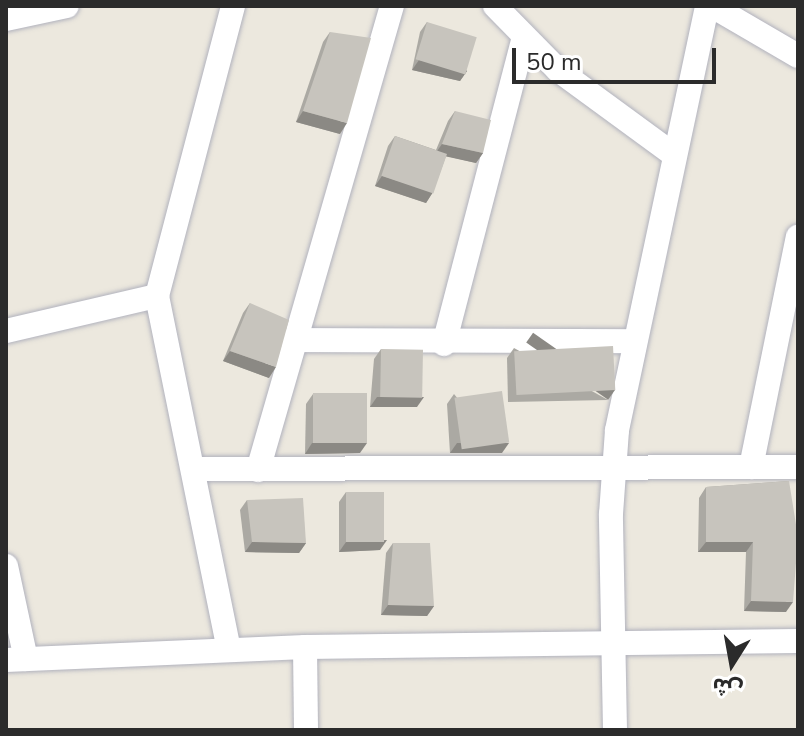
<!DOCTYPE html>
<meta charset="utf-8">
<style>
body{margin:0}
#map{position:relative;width:804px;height:736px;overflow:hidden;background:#ece8de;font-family:"Nunito Sans","Noto Sans Arabic",sans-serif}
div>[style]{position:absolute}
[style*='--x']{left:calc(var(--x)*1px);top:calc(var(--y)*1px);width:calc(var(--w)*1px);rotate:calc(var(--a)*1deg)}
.roads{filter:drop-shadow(0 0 2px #b1b2bd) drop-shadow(0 0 2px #b1b2bd)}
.street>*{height:24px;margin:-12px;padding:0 12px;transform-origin:12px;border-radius:12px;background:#fff}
.wall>*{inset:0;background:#aba9a3}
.shaded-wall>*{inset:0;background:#8b8984;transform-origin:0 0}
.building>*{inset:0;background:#c7c4bd;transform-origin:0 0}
span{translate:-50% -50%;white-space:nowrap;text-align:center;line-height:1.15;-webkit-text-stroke:6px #fff;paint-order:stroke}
.frame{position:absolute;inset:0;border:8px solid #2b2b2b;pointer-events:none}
.north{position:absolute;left:692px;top:624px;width:80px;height:80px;-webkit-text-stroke:6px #fff;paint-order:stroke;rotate:191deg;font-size:22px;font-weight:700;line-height:32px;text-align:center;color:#2b2b2b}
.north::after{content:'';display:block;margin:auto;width:28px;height:36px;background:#2b2b2b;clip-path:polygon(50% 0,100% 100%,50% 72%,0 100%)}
.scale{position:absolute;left:512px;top:48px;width:204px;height:36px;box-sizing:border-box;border:4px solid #2b2b2b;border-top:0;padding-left:10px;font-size:24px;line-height:28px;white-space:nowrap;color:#2b2b2b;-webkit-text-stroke:6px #fff;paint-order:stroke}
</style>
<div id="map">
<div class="roads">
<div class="street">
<div style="--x:495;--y:6;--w:90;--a:45.5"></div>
<div style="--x:558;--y:70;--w:144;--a:36.2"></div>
<div style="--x:712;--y:6;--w:99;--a:30.2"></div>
<div style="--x:6;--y:19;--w:62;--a:-12"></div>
<div style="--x:6;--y:331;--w:155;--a:-13.1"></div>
<div style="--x:292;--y:340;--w:343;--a:0.2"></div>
<div style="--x:444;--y:344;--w:317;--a:-75.4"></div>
<div style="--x:751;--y:467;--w:235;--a:-78.5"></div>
<div style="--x:196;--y:469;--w:602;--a:-0.19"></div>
<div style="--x:258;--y:470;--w:483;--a:-73.9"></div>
<div style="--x:6;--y:566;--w:95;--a:77.9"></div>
<div style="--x:305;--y:647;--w:83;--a:89.3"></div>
<div style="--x:229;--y:650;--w:361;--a:-101.5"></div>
<div style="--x:157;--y:296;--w:300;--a:-75.3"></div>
<div style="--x:6;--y:660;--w:299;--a:-2.5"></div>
<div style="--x:305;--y:647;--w:493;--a:-0.7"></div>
<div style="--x:615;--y:730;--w:216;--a:-91.1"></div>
<div style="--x:611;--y:514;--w:84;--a:-85.9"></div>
<div style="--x:617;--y:430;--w:433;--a:-78"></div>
</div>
</div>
<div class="wall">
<div style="clip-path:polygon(427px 22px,467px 71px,460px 81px,412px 70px,420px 32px)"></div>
<div style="clip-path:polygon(330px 32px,340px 134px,296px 122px,323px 42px)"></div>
<div style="clip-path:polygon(455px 111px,483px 153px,476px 163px,446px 156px,433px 192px,426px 203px,375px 186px,388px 146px,395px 136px,436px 150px,448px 121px)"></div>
<div style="clip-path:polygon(250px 303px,269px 378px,223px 361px,243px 313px)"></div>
<div style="clip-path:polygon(514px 348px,608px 400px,508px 402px,507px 358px)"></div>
<div style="clip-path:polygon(381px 349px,417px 407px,370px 407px,374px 359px)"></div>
<div style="clip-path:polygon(313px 394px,360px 453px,305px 454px,306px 404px)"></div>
<div style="clip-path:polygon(454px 394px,502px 453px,450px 453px,447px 404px)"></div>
<div style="clip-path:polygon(789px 481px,786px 612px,744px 611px,746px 552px,698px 552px,699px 498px,706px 487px)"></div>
<div style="clip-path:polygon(346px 492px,380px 550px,339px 552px,339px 502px)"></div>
<div style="clip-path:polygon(247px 500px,306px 543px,299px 553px,245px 552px,240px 510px)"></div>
<div style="clip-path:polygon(393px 543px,434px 606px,427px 616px,381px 615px,386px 553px)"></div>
</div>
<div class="shaded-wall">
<div style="clip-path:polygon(419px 60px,467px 71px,460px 81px,412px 70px)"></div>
<div style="clip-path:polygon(303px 111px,347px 123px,340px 134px,296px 122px)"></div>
<div style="clip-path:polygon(442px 144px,483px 153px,476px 163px,435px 154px)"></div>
<div style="clip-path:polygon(382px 176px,433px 192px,426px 203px,375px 186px)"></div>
<div style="clip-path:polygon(230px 351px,276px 367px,269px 378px,223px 361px)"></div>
<div style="left:615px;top:390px;width:12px;height:100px;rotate:125deg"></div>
<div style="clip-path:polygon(377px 397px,424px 397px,417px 407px,370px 407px)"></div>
<div style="clip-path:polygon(312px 443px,367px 443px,360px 453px,305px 454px)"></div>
<div style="clip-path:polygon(457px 443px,509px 443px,502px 453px,450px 453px)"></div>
<div style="clip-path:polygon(387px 540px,380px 550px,339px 552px,346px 542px)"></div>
<div style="clip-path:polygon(252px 542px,306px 543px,299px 553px,245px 552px)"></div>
<div style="clip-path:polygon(706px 542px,753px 542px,746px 552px,698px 552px)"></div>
<div style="clip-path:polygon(751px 601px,793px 602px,786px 612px,744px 611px)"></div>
<div style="clip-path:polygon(388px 605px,434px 606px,427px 616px,381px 615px)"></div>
</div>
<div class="building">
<div style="left:427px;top:22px;width:52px;height:39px;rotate:17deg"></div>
<div style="clip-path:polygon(330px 32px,371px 38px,347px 123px,303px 111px)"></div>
<div style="clip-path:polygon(455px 111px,491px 120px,483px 153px,442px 144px)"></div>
<div style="left:395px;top:136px;width:55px;height:42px;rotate:19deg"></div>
<div style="clip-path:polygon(250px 303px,289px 320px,276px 367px,230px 351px)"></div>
<div style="left:613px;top:346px;width:44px;height:99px;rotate:87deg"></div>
<div style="left:381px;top:349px;width:42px;height:48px;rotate:1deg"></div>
<div style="left:502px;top:391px;width:52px;height:48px;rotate:82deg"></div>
<div style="left:367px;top:393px;width:50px;height:54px;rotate:90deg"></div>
<div style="clip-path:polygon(789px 481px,798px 537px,793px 602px,751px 601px,753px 542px,706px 542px,706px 487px)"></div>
<div style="left:346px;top:492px;width:38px;height:50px"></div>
<div style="clip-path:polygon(303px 498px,306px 543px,252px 542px,247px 500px)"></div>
<div style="clip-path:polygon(393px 543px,430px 543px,434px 606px,388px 605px)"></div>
</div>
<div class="frame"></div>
<div class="north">ش</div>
<div class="scale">50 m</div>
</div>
